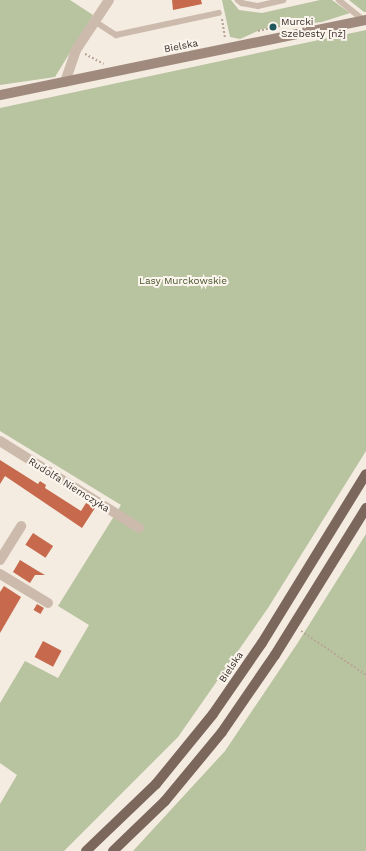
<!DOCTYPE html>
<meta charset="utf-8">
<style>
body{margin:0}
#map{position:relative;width:366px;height:851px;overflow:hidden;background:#f4ebe1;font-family:"Work Sans",sans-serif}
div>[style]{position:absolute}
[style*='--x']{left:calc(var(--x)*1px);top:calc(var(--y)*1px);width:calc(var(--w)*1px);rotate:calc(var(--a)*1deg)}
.green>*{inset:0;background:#b8c3a0}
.building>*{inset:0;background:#c6694c;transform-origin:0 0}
.path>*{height:2px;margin-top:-1px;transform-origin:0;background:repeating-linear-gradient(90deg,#b8a596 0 2px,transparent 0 4px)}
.lane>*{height:5.5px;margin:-2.75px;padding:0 2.75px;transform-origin:2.75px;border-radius:2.75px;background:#ccbbac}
.street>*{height:10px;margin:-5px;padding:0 5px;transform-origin:5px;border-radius:5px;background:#ccbbac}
.secondary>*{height:10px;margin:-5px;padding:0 5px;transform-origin:5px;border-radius:5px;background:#a08a7d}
.primary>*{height:10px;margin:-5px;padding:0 5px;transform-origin:5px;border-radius:5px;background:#7c675c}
.dots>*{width:11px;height:11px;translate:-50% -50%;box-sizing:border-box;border:2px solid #fbf5ee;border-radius:50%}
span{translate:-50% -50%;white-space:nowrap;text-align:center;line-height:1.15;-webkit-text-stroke:4px #fbf5ee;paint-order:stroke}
.poi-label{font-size:10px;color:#3b302b}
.left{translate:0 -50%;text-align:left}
.street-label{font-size:10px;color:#3b302b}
.park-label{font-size:10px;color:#4a592e}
</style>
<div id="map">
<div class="green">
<div style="clip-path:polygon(0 0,70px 0,93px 15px,55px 77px,0 85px)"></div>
<div style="clip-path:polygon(222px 0,231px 0,239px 10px,262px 13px,320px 0,332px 0,350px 13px,322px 22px,262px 29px,240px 39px,230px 37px)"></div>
<div style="clip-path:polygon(349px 0,366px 0,366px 12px,364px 12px)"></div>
<div style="clip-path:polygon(366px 30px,366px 451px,268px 608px,178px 737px,64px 851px,0 851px,0 804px,17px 775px,0 763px,0 703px,25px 661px,58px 678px,89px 625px,58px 606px,121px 505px,0 431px,0 108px)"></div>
<div style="clip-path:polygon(366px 534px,366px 851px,133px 851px,225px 751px,297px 644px)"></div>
</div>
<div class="building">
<div style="clip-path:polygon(172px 0,201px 0,202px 4px,173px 10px)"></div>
<div style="clip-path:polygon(0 460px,38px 484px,40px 481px,46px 485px,45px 488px,81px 511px,86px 503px,95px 508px,82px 528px,5px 476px,0 484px)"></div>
<div style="left:33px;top:533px;width:24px;height:14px;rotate:33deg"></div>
<div style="clip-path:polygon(20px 560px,38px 571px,45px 575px,35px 575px,30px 583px,13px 572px)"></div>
<div style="clip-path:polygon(4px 586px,21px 597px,0 633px,0 592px)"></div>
<div style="left:37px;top:604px;width:8px;height:7px;rotate:30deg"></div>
<div style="left:43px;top:641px;width:21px;height:18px;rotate:28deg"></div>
</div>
<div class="path">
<div style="--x:222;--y:19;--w:20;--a:81"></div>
<div style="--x:258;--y:31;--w:28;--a:-13"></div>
<div style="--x:85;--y:54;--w:21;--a:28"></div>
<div style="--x:301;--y:631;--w:78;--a:34.1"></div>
</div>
<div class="lane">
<div style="--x:238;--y:0;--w:5;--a:37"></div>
<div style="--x:242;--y:3;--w:16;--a:11"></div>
<div style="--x:258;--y:6;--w:26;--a:-13"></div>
<div style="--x:339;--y:0;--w:32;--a:39"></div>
<div style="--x:96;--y:22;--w:24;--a:33"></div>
<div style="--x:116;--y:35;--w:105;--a:-12.1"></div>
</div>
<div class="street">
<div style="--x:65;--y:82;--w:34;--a:-71"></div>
<div style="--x:76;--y:50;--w:60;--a:-56.6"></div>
<div style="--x:0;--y:441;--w:164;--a:32"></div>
<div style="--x:0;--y:560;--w:40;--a:-58"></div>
<div style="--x:0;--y:574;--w:56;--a:31.1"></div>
</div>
<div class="secondary">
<div style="--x:0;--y:95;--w:374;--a:-11.6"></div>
</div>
<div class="primary">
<div style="--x:86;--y:851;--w:97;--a:-43.7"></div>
<div style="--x:156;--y:784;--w:90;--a:-50.8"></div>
<div style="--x:213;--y:714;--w:86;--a:-55.4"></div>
<div style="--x:262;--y:643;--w:198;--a:-58.4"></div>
<div style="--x:113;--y:851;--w:72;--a:-43.9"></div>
<div style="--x:165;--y:801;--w:89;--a:-50.4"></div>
<div style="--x:222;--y:732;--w:93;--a:-55.5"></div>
<div style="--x:275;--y:655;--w:173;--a:-58.2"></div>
</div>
<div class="dots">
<div style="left:273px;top:27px;background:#20595d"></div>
</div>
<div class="poi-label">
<span class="left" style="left:281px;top:27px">Murcki<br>Szebesty [nż]</span>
</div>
<div class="street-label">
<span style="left:181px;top:46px;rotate:-11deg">Bielska</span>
<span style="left:69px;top:485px;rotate:32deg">Rudolfa Niemczyka</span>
<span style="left:231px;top:667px;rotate:-56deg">Bielska</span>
</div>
<div class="park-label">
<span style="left:183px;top:281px">Lasy Murckowskie</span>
</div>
</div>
